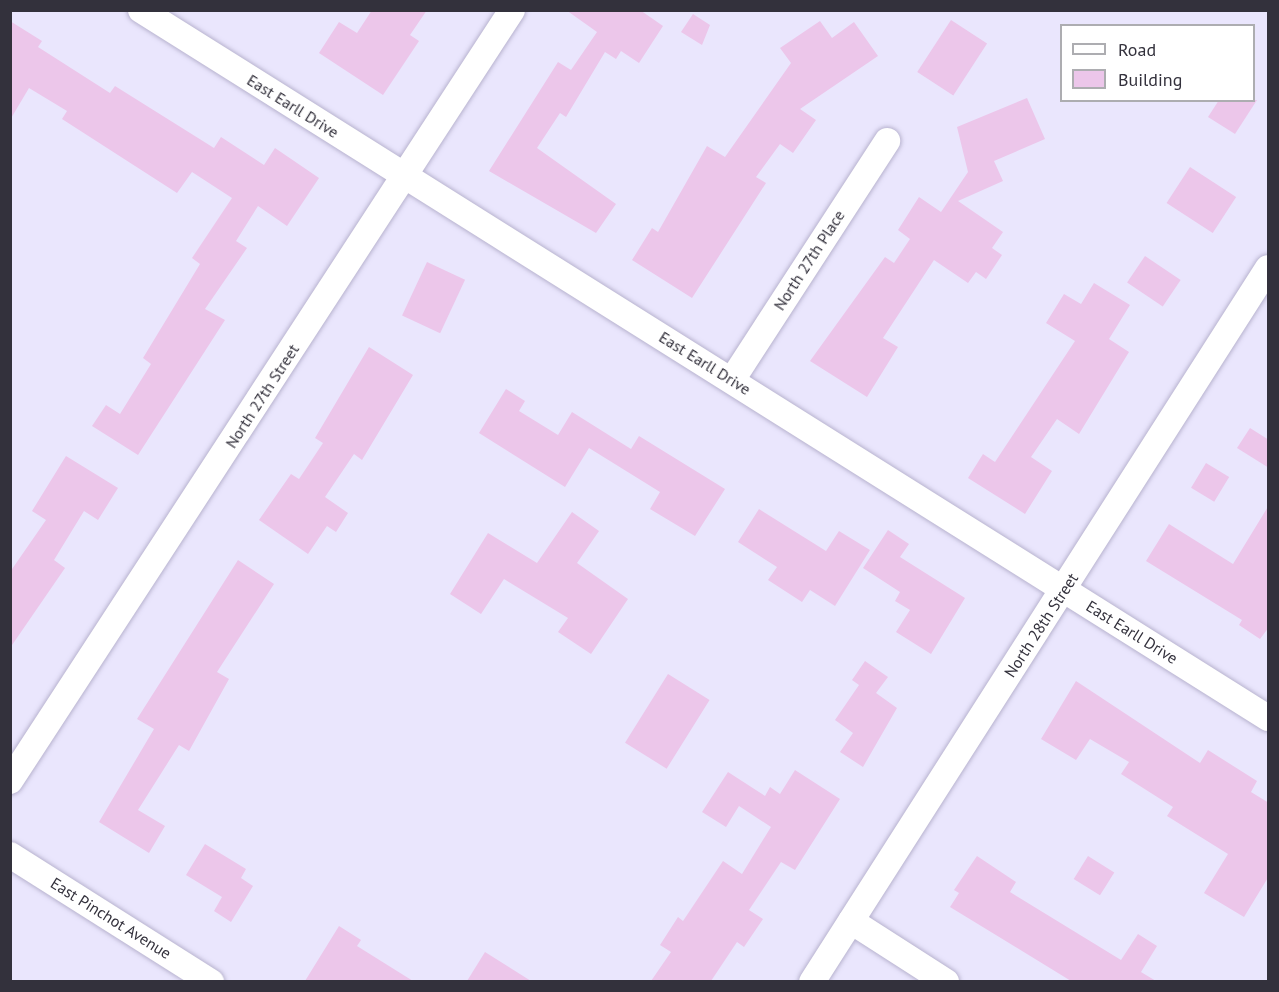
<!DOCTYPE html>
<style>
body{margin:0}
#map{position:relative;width:1279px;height:992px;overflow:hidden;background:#eae6fd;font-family:"PT Sans",sans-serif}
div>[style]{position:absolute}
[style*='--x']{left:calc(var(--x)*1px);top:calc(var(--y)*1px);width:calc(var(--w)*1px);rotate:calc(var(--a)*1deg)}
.building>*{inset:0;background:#ecc6ea;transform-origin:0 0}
.roads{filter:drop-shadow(0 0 2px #b8b3cf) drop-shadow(0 0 2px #b8b3cf)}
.minor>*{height:26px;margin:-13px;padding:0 13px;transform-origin:13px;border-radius:13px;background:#fff}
span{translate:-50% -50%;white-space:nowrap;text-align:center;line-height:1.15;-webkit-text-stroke:4.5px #fff;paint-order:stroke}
.street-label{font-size:16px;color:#33313c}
.frame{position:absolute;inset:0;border:12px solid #33313c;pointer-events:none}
.legend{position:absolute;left:1060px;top:24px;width:195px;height:78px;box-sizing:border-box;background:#fff;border:2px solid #adadb1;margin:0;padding:8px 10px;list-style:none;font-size:18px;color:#33313c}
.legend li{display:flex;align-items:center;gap:12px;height:30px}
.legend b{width:30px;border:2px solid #adadb1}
</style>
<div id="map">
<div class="building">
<div style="clip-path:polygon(372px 10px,427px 10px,410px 35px,419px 41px,383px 95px,319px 53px,339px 22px,357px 33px)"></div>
<div style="clip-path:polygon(566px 10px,640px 10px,663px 26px,639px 63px,621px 51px,616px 59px,605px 52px,566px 117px,560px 113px,537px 148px,616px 204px,596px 233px,489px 171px,558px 62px,571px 70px,597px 32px)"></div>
<div style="clip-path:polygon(693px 14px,710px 25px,702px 45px,681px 32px)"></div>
<div style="left:951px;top:20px;width:43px;height:62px;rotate:33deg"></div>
<div style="clip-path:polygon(10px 21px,42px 41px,38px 47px,110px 93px,115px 86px,214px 148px,221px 137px,264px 165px,275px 148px,319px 178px,287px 226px,258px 206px,236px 241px,247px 248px,205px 309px,225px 320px,138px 455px,92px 426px,106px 405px,120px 414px,151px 364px,143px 358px,200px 264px,192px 258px,232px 198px,192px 172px,177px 193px,62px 119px,67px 111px,29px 88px,10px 120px)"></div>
<div style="clip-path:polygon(820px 21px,832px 38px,854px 22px,878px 56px,800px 109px,816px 120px,793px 153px,780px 144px,756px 177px,766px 183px,692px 298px,632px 260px,652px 228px,658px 232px,707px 146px,725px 157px,791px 63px,780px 48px)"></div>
<div style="clip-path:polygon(1027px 98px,1045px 139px,994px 161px,1003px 181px,958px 201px,1003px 232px,992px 248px,1002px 255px,986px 279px,976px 272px,968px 283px,934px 260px,883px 338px,898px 347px,867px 397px,810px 361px,885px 257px,894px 263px,910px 239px,898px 230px,919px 197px,941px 212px,968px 172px,957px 127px)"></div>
<div style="clip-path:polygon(1219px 100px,1257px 100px,1235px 134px,1208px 117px)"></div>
<div style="left:1190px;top:167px;width:55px;height:43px;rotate:33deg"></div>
<div style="left:1145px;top:256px;width:43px;height:32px;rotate:34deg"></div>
<div style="left:427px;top:262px;width:42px;height:59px;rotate:25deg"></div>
<div style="clip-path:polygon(1094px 283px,1130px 305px,1109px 339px,1129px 352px,1079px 434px,1057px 419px,1031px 457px,1052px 471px,1025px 514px,968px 478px,983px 454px,995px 462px,1075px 341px,1046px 323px,1064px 294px,1081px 304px)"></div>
<div style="clip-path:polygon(369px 347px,413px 375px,362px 460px,354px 454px,325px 497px,348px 513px,336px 532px,327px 526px,308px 554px,259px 520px,291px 474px,299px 479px,323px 443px,315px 438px)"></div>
<div style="clip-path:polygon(506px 389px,525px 401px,519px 411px,558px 435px,572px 412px,631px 449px,639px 436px,725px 489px,695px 536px,650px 509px,660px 492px,589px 448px,565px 487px,479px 433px)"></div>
<div style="clip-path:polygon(1250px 428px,1269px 440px,1269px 468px,1237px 448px)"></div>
<div style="clip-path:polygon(66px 456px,118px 488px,98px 520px,84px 511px,54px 560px,65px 568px,10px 648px,10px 572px,46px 520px,32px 511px)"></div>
<div style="left:1206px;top:463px;width:27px;height:29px;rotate:31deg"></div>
<div style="clip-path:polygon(1269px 505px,1269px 627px,1260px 639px,1239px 625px,1242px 620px,1146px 561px,1169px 524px,1233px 564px)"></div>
<div style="clip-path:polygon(759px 509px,826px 551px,839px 531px,870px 550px,835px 606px,810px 590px,802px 602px,768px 580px,777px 567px,738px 542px)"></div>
<div style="clip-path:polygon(572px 512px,599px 531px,577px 563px,628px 599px,591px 654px,558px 632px,568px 618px,504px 579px,481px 614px,450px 594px,488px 533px,537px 563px)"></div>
<div style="clip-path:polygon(888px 530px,909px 544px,900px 557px,965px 598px,931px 654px,896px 632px,910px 610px,895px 601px,900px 592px,863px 568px)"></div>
<div style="clip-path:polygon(238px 560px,274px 584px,217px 672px,229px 679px,189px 751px,179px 745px,138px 810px,165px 826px,149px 853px,99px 822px,154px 729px,137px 719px)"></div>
<div style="clip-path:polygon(865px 661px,888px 677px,876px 693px,897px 708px,863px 767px,840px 752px,853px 733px,835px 720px,859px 685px,852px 680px)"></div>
<div style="left:668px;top:674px;width:49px;height:81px;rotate:32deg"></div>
<div style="clip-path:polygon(1076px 681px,1200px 763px,1208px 750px,1257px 781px,1251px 792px,1269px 803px,1269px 876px,1244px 917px,1204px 893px,1228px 854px,1167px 816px,1173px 807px,1121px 774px,1129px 762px,1090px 739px,1076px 760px,1041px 739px)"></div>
<div style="clip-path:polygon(795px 770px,840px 799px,795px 870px,781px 862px,749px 910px,763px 919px,744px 947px,737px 942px,711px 981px,651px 981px,671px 952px,660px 945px,678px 917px,683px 921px,723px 861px,742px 874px,771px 827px,739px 806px,726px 827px,702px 812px,728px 772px,765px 796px,770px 787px,780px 794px)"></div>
<div style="clip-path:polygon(205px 844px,246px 869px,241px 878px,253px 886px,231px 922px,214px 911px,222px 897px,186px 875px)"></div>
<div style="clip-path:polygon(977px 856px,1016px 882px,1010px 892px,1121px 960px,1138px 934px,1157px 946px,1141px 972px,1156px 981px,1071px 981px,950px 907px,959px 893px,954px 890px)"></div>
<div style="left:1088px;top:856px;width:31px;height:27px;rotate:32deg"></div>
<div style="clip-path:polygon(339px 926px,361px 940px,357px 946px,413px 981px,305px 981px)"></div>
<div style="clip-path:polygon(485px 952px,531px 981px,467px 981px)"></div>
</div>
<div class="roads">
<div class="minor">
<div style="--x:141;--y:10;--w:1331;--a:32.14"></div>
<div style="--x:732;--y:380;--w:285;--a:-57"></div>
<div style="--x:10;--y:781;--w:920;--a:-56.93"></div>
<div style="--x:10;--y:855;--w:238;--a:32.3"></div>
<div style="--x:851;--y:921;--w:113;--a:32.7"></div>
<div style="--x:812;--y:982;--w:847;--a:-57.44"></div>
</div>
</div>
<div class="street-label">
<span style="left:293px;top:106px;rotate:32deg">East Earll Drive</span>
<span style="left:809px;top:260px;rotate:-57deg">North 27th Place</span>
<span style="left:705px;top:363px;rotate:32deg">East Earll Drive</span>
<span style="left:262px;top:396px;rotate:-57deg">North 27th Street</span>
<span style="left:1041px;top:625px;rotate:-57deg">North 28th Street</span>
<span style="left:1132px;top:632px;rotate:32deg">East Earll Drive</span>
<span style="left:111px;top:918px;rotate:32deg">East Pinchot Avenue</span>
</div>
<div class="frame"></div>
<ul class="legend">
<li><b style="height:8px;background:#fff"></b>Road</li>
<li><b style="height:16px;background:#ecc6ea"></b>Building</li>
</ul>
</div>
